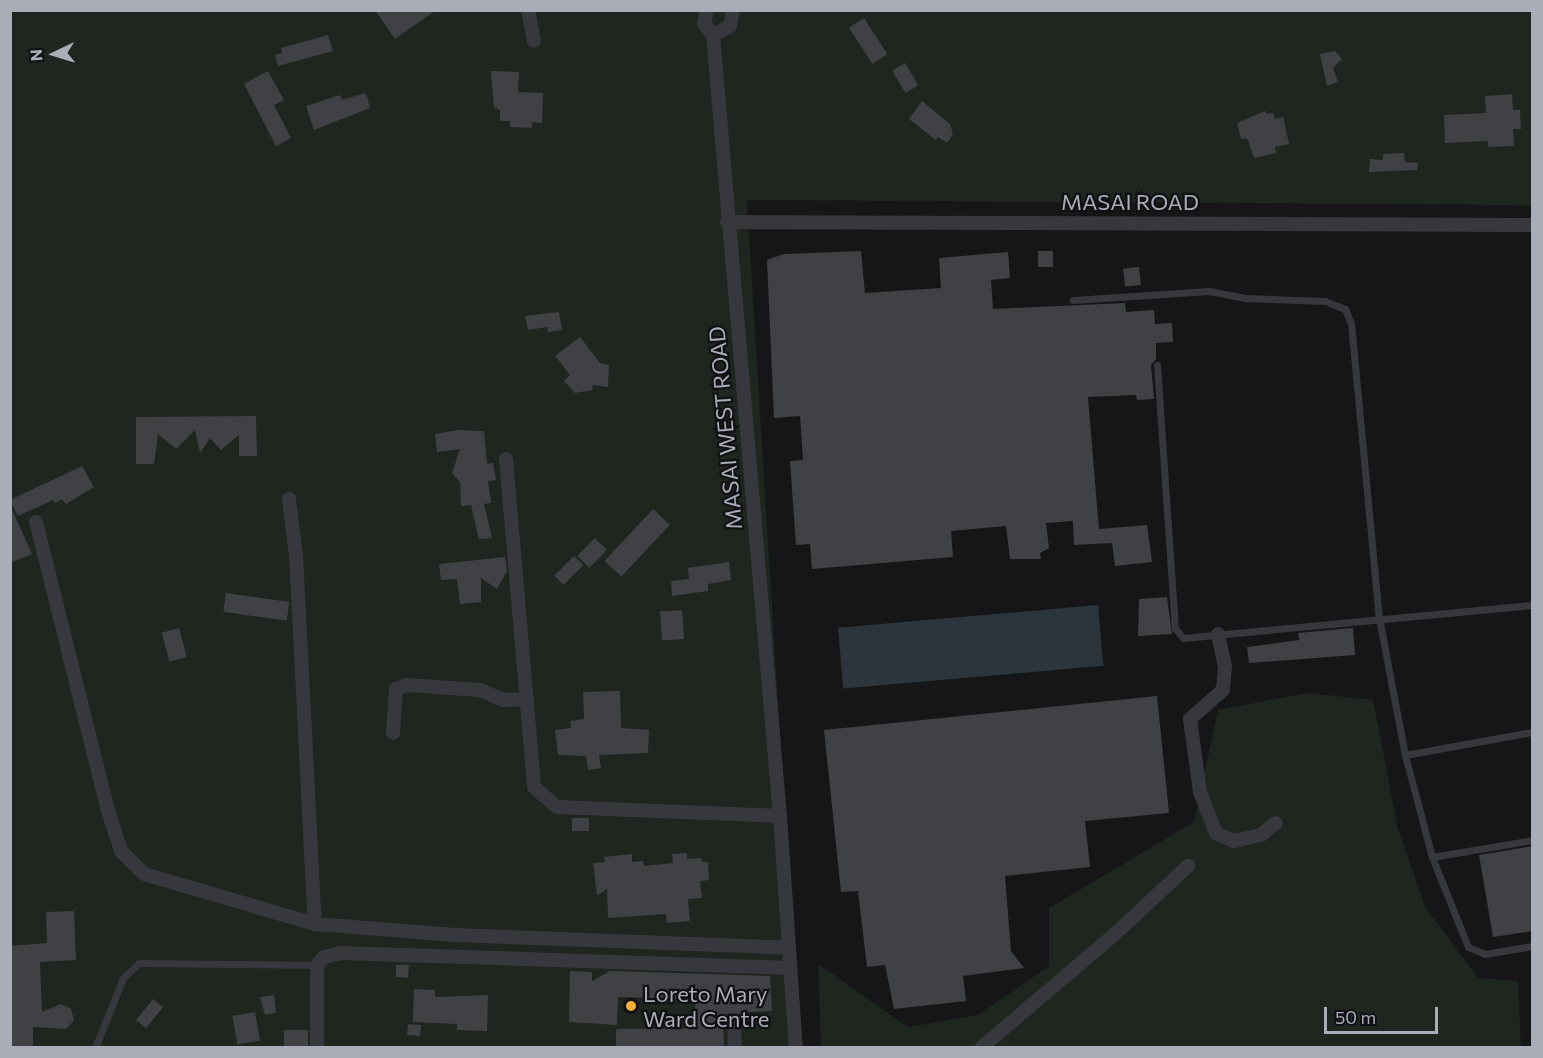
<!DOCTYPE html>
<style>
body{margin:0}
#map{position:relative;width:1543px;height:1058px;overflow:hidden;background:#161618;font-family:Commissioner,sans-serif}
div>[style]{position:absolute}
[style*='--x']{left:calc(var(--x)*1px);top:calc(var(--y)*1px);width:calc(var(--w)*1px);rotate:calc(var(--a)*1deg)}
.green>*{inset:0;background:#1e261f}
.water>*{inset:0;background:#2c353c;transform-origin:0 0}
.building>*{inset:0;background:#404145;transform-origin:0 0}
.service>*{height:7px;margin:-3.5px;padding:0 3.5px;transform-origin:3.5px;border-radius:3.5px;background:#37383d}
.minor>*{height:14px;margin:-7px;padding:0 7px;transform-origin:7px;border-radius:7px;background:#37383d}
.dots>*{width:16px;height:16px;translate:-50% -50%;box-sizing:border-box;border:3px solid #111113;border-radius:50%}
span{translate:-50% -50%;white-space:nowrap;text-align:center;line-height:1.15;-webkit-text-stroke:4.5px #111113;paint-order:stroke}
.street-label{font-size:22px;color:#a8adb8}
.poi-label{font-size:22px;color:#a8adb8}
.left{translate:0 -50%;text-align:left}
.frame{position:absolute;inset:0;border:12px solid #a8adb8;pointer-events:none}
.north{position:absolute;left:24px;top:24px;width:60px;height:60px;-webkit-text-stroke:4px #111113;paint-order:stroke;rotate:266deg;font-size:16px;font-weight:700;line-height:24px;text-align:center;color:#a8adb8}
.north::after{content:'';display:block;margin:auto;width:21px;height:27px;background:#a8adb8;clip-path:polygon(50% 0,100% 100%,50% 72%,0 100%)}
.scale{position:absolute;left:1324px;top:1007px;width:114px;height:27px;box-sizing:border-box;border:3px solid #a8adb8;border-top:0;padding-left:8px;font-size:18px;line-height:21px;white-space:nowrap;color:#a8adb8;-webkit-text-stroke:4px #111113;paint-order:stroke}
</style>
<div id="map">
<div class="green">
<div style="clip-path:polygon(10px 11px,1532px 11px,1532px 205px,747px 200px,799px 1047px,11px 1047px)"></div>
<div style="clip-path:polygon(1308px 693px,1373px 700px,1398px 829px,1425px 907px,1478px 978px,1518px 981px,1521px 1047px,821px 1047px,818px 964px,908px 1027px,978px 1015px,1049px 966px,1049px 908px,1194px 822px,1218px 710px)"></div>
</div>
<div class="water">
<div style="left:1098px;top:605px;width:61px;height:261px;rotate:85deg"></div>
</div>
<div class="building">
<div style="clip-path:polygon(375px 10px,436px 10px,395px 39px)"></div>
<div style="left:864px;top:18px;width:43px;height:18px;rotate:57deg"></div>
<div style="clip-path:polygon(328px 35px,333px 51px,278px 66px,275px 55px,282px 53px,281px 48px)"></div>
<div style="clip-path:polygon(1335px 51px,1342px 59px,1333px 68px,1338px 82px,1327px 86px,1320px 54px)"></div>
<div style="left:905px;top:63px;width:26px;height:15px;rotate:59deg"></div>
<div style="clip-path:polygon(268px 71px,284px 100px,274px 105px,291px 138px,276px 146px,244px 84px)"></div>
<div style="clip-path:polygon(491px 71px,519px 72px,518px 92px,543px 93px,542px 123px,532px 122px,532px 128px,510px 127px,510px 121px,500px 121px,500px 110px,494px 107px)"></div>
<div style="clip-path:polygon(366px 93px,370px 108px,314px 130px,306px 106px,340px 95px,342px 100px)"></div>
<div style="clip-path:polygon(1512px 94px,1513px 110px,1520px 110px,1521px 129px,1513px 129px,1514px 146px,1488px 147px,1488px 141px,1445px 143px,1444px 115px,1486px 113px,1485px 96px)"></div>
<div style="clip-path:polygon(922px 101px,950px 124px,953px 134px,947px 143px,938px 137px,936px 140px,909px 119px)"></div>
<div style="clip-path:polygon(1265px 111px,1266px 114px,1273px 113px,1275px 119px,1283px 117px,1289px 144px,1275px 147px,1276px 153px,1254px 158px,1247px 138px,1241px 139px,1237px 123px)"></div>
<div style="clip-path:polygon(1404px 153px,1405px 162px,1418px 163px,1417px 170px,1369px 172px,1370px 159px,1383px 160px,1383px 154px)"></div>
<div style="clip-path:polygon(861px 251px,865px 293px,941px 288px,939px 258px,1008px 252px,1010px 278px,991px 280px,993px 309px,1125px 303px,1126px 312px,1154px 310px,1155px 324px,1172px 323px,1173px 342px,1156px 343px,1156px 359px,1151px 365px,1154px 399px,1137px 400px,1136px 395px,1088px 397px,1099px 529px,1147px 525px,1152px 562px,1115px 566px,1112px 543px,1074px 545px,1073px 521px,1046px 523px,1049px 548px,1040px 553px,1041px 559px,1010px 559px,1006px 526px,951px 531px,953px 557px,812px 569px,810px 544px,796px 545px,790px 461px,803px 460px,800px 416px,774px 418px,767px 260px,784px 254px)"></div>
<div style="left:1038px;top:251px;width:15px;height:16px"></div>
<div style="left:1139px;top:267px;width:18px;height:16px;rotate:84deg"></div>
<div style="clip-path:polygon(559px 312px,562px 330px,548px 332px,547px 327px,528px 330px,525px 316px)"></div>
<div style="clip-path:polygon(580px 337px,600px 363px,609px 365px,608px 387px,593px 385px,592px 390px,575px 393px,564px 381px,570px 375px,555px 356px)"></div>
<div style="clip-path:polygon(256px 416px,257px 456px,239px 456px,239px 435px,221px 450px,210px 438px,200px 453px,195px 430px,176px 449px,158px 434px,154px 464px,136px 464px,136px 417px)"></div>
<div style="clip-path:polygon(458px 430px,484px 431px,487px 464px,493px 463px,496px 480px,488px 481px,491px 503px,484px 504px,492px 538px,479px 539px,471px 505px,461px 506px,460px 482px,452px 473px,460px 449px,437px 452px,435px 434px)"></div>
<div style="clip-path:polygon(82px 466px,94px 487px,66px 504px,62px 499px,55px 503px,53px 500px,18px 516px,10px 500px)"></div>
<div style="clip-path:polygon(10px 505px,32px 554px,10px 563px)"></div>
<div style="left:653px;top:509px;width:23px;height:71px;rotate:43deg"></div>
<div style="left:595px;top:538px;width:17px;height:25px;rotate:45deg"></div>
<div style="left:574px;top:556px;width:13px;height:28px;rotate:45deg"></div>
<div style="clip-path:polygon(505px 557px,507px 571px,497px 589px,481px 578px,481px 602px,460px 604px,457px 579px,441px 580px,439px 564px)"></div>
<div style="clip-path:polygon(729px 562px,731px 580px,708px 584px,708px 591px,672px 596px,671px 581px,689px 579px,688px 568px)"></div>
<div style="left:226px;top:593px;width:64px;height:19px;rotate:8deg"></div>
<div style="clip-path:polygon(1167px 597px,1172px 634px,1138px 636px,1139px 599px)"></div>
<div style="left:682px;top:610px;width:29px;height:22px;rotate:86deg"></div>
<div style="left:179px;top:628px;width:30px;height:18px;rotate:75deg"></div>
<div style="clip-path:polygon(1353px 628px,1355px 655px,1249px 663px,1247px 647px,1299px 640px,1298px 633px)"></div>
<div style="clip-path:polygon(620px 691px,621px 728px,649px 730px,648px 753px,599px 755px,601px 768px,588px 770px,586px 756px,558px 755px,555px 730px,571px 728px,570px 721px,584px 719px,583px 692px)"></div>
<div style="clip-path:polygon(1157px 696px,1169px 813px,1085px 821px,1090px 867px,1005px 876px,1011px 951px,1024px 968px,963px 976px,966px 1001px,894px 1009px,885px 965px,867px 967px,858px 891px,841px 892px,824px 730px)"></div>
<div style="left:572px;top:818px;width:17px;height:13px"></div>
<div style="clip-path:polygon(1533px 846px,1533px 931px,1493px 937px,1479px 855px)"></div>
<div style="clip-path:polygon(687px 853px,687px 859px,701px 858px,702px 862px,708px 862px,709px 880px,700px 881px,702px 898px,688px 899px,690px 921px,667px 923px,666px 914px,608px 918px,607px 889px,597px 896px,593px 863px,605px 862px,604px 857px,632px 854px,632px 862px,643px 861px,644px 866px,673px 863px,672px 854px)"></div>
<div style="clip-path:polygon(74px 911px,76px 960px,40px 962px,42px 1012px,61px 1004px,71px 1009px,74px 1020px,66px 1029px,33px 1027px,33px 1047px,10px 1047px,10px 946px,47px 943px,46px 912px)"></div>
<div style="clip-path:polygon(396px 965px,409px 965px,408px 978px,396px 977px)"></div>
<div style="clip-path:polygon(570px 971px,592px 972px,592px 981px,610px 971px,770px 976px,772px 1011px,744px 1012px,744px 1018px,733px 1013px,723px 1019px,724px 1047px,616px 1047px,616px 1029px,696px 1028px,695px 999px,618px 997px,617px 1025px,569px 1022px)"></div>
<div style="clip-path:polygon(414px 989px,435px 990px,435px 997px,488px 995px,487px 1031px,457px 1030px,457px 1024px,413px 1022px)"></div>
<div style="clip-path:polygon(274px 995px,276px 1013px,265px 1015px,260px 997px)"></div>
<div style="left:153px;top:999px;width:13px;height:27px;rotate:39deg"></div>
<div style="left:255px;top:1012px;width:29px;height:23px;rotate:80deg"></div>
<div style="left:408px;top:1024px;width:13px;height:11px;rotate:4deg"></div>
<div style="left:308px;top:1030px;width:17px;height:24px;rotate:90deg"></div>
</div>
<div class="service">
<div style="--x:1073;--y:300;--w:136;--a:-3.8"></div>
<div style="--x:1209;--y:291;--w:38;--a:11"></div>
<div style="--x:1246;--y:298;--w:79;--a:2.2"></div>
<div style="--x:1325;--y:301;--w:22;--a:22"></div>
<div style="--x:1345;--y:309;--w:15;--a:67"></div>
<div style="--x:1351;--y:323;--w:296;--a:84.6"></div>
<div style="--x:1379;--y:618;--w:139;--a:79.3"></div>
<div style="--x:1405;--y:755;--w:106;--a:75.2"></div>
<div style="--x:1432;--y:857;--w:97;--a:68.2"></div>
<div style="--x:1468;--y:947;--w:18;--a:22"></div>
<div style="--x:1485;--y:954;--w:48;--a:-9.7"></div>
<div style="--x:1157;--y:365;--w:264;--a:86.1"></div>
<div style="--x:1175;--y:628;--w:13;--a:51"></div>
<div style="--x:1183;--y:638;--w:351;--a:-5.4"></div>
<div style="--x:1405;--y:755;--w:129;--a:-10.3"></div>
<div style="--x:1432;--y:857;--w:101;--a:-9.6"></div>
<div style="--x:95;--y:1048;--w:75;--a:-68.2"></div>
<div style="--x:123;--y:978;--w:22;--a:-43"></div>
<div style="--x:139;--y:963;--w:178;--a:0.6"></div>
</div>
<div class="minor">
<div style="--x:528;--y:10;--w:31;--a:79"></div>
<div style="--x:707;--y:10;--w:14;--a:102"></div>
<div style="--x:704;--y:24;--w:14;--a:51"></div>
<div style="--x:713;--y:35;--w:784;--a:85.1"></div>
<div style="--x:780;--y:816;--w:233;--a:86.1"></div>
<div style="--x:713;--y:35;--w:19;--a:-28"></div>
<div style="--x:730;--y:26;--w:16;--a:-79"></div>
<div style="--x:727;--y:222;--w:805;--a:0.21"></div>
<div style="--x:506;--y:459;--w:329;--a:85.1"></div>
<div style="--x:534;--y:787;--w:30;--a:41"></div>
<div style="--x:557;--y:807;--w:223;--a:2.3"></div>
<div style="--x:289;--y:499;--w:56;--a:82.9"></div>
<div style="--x:296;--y:555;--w:369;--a:87.1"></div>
<div style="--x:36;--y:522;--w:301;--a:76"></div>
<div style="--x:109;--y:814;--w:39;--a:72"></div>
<div style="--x:121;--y:851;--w:33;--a:45"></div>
<div style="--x:144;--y:874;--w:178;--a:16.3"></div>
<div style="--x:315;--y:924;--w:141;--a:4.5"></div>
<div style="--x:456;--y:935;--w:331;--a:2.2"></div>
<div style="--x:1218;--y:634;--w:33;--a:78"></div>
<div style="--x:1225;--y:666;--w:24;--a:95"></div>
<div style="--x:1223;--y:690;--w:44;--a:138.7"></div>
<div style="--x:1190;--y:719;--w:74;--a:82.2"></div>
<div style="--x:1200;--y:792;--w:44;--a:68.7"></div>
<div style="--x:1216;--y:833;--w:20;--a:24"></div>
<div style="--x:1234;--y:841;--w:28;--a:-13"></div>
<div style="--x:1261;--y:835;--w:19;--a:-39"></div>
<div style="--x:393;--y:733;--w:44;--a:-86.1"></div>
<div style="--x:396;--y:689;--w:11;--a:-22"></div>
<div style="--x:406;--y:685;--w:74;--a:3.9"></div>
<div style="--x:480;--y:690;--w:25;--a:23"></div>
<div style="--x:503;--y:700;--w:23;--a:-2"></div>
<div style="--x:734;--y:1022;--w:26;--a:88"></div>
<div style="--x:317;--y:1048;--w:83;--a:-90"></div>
<div style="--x:317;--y:965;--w:11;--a:-49"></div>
<div style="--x:324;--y:957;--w:17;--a:-13"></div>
<div style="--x:341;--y:953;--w:449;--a:1.9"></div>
<div style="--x:981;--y:1048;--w:176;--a:-40.4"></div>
<div style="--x:1115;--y:934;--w:100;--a:-43"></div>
</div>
<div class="dots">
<div style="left:631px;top:1006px;background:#f2b134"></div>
</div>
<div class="street-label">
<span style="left:1130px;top:202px">MASAI ROAD</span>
<span style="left:725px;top:428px;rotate:-95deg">MASAI WEST ROAD</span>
</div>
<div class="poi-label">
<span class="left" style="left:643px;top:1006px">Loreto Mary<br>Ward Centre</span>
</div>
<div class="frame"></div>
<div class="north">N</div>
<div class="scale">50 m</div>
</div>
